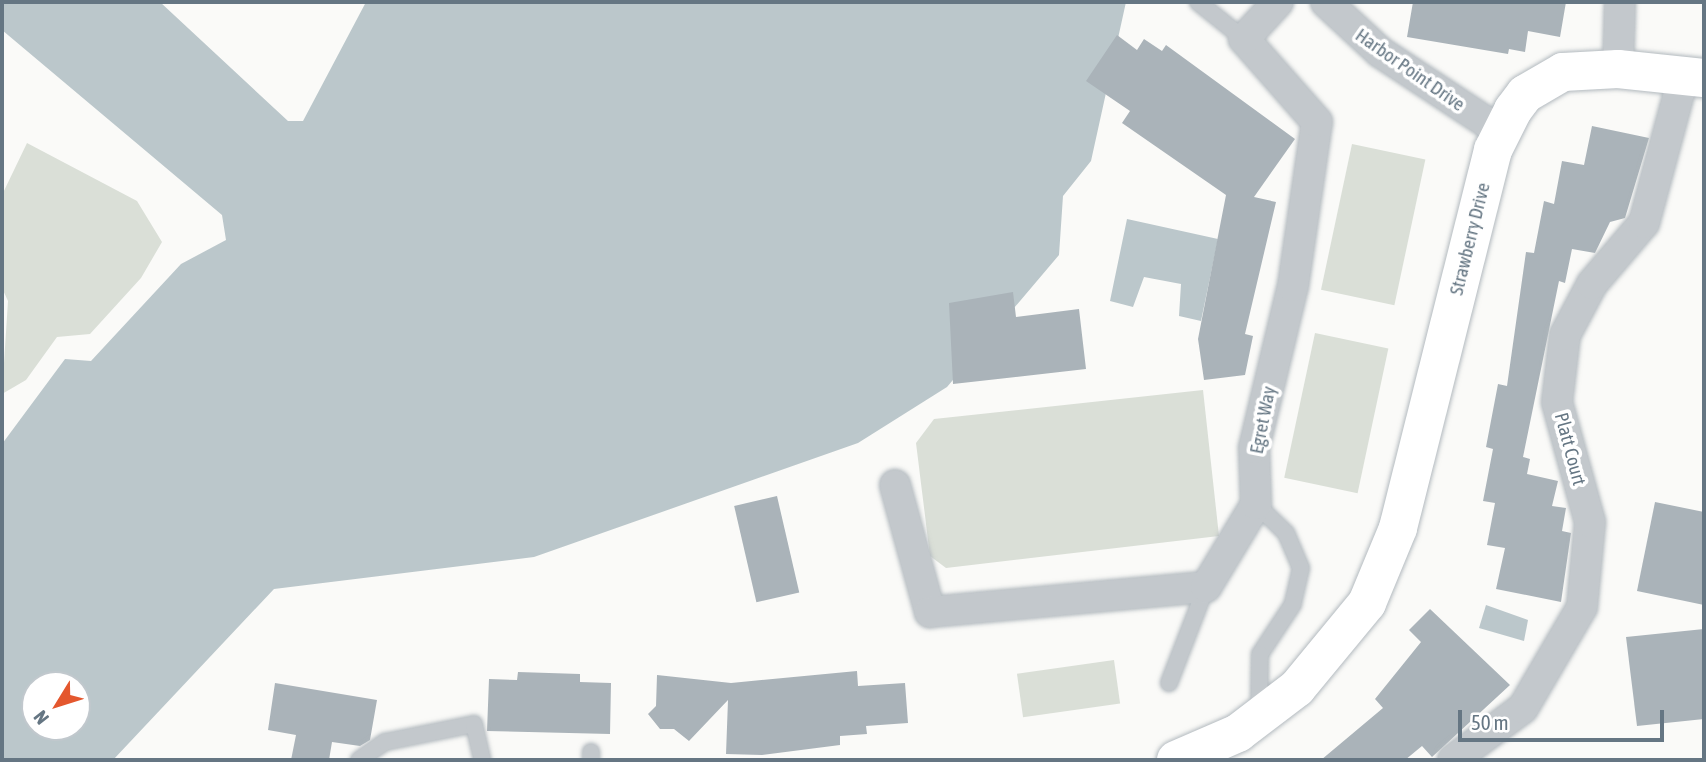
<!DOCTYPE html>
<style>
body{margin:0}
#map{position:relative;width:1706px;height:762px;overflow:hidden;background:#fafaf8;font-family:"Asap Condensed",sans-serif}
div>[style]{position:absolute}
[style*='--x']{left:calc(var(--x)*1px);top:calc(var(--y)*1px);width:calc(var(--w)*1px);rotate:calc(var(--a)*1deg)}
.green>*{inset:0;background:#dadfd7;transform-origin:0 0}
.water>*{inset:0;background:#bbc7cb}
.building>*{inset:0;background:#aab3b9;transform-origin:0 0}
.roads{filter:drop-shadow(0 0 2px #b3babf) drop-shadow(0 0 2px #b3babf)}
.lane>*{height:16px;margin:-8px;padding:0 8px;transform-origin:8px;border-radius:8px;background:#c3c8cc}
.street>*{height:30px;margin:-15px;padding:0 15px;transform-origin:15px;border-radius:15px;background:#c3c8cc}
.secondary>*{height:38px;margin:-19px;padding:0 19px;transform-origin:19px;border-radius:19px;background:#fff}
span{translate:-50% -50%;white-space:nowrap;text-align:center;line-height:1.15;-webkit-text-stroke:7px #fff;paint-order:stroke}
.street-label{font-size:19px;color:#657683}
.frame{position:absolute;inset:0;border:4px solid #657683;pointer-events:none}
.north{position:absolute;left:21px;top:671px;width:70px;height:70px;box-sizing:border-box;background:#fff;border:2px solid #c1c8cd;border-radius:50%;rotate:232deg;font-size:19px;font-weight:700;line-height:28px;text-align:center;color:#657683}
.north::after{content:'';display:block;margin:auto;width:24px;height:32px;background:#e4572e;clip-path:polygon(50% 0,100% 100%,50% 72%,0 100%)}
.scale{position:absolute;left:1458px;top:710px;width:206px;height:32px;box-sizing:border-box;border:4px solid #657683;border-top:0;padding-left:9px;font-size:21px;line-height:24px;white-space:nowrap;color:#657683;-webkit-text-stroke:5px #fff;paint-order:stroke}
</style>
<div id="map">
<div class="green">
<div style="clip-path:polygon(27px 143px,137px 201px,162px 242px,141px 278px,90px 334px,57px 337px,26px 380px,2px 394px,8px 301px,2px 288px,2px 195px)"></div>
<div style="left:1352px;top:144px;width:75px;height:149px;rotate:12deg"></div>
<div style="left:1315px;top:333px;width:75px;height:148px;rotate:12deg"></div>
<div style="clip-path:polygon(1203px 390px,1219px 536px,946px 568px,930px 556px,916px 443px,934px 419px)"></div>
<div style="left:1114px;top:660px;width:44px;height:98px;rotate:82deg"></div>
</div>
<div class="water">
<div style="clip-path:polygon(evenodd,2px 2px,160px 2px,288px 121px,303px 121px,366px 2px,1126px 2px,1091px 161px,1063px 196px,1059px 255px,947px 387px,858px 443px,534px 557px,274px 589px,113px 760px,2px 760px,2px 444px,65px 359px,91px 361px,181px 264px,226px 240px,222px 215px,2px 30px,2px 2px,35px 685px,77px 685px,77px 727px,35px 727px,35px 685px)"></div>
<div style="clip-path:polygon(1127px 219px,1218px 239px,1201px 321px,1179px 316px,1181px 284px,1144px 277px,1133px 307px,1110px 301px)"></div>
<div style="clip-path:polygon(1486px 605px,1528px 620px,1524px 641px,1479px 628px)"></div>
</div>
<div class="building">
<div style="clip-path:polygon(1413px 2px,1566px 2px,1560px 37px,1528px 31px,1525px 52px,1509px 49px,1508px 54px,1407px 37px)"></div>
<div style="clip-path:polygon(1117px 35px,1137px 50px,1144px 39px,1162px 51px,1166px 45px,1295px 139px,1254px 197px,1276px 202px,1245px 334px,1253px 336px,1245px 375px,1204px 380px,1198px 339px,1226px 195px,1122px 123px,1130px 111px,1086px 81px)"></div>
<div style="clip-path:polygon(1592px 126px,1649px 138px,1625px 218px,1610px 222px,1595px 253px,1572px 249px,1565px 283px,1559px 281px,1523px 457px,1530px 459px,1527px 474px,1558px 481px,1552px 506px,1566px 508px,1562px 531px,1571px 533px,1561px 602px,1496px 589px,1505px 548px,1487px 545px,1495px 503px,1483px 501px,1493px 449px,1486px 447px,1498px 384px,1507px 386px,1526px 252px,1534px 253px,1544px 201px,1554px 204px,1562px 161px,1584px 165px)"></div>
<div style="clip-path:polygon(1013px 292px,1016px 317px,1079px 309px,1086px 369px,953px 384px,949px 303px)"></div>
<div style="left:777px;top:496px;width:99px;height:44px;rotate:77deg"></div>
<div style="clip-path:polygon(1655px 502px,1704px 512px,1704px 605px,1637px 591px)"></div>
<div style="clip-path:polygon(1430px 609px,1510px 685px,1432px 757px,1422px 746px,1405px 760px,1321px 760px,1383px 708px,1375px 699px,1421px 642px,1409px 630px)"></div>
<div style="clip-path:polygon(1704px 629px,1704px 719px,1637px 726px,1626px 637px)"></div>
<div style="clip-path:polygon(857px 671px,858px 686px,905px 683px,908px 723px,866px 726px,867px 734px,840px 736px,840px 745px,762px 755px,726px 754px,728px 700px,689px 741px,674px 729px,660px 729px,648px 714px,656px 706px,657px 675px,731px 683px)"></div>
<div style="clip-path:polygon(518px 672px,580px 674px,580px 682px,611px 683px,610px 734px,487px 731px,489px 679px,517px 680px)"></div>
<div style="clip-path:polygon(275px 683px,377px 700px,370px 740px,360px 746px,332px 742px,329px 760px,291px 760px,296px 735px,268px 730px)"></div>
</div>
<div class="roads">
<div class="lane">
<div style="--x:1198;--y:2;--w:59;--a:38.8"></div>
<div style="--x:1256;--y:504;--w:42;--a:44"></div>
<div style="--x:1286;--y:533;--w:38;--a:67"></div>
<div style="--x:1301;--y:568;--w:37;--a:103"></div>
<div style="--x:1293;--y:604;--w:60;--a:123.4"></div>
<div style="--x:1260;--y:654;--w:59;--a:91"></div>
<div style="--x:1169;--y:683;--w:103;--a:-68.9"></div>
<div style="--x:359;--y:760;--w:32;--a:-35"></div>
<div style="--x:385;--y:742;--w:91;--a:-11.4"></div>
<div style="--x:474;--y:724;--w:37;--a:77"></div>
<div style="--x:591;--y:760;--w:8;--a:-90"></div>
</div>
<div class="street">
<div style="--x:1326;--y:2;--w:74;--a:42.8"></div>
<div style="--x:1380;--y:52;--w:144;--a:33.4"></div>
<div style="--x:1618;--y:69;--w:67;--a:-88.3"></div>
<div style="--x:895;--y:485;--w:132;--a:74.6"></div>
<div style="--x:930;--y:612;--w:277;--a:-5.2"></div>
<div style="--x:1206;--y:587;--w:97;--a:-58.9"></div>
<div style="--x:1256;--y:504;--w:56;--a:-92"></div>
<div style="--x:1254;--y:448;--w:167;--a:-76.5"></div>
<div style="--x:1293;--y:286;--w:166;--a:-81.7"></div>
<div style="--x:1317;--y:122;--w:111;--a:-131.3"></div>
<div style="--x:1244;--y:39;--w:50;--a:-47.4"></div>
<div style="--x:1453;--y:760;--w:87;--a:-36.6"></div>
<div style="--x:1523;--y:708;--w:117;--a:-59.7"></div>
<div style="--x:1582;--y:607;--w:85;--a:-84.6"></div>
<div style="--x:1590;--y:522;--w:124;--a:-105.4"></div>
<div style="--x:1557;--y:402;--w:67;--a:-83.2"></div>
<div style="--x:1565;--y:335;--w:58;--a:-62.1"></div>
<div style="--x:1592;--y:284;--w:80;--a:-49.6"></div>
<div style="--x:1644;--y:223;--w:153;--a:-74.9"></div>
</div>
<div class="secondary">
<div style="--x:1176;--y:760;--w:68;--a:-23.5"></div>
<div style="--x:1238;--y:733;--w:74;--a:-37.3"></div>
<div style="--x:1297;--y:688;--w:110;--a:-50.5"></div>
<div style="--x:1367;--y:603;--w:81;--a:-67.5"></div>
<div style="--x:1398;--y:528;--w:390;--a:-75.9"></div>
<div style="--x:1493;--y:150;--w:45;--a:-63.4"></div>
<div style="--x:1513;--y:110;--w:20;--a:-53"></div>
<div style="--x:1525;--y:94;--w:44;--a:-30.1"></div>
<div style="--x:1563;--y:72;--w:55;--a:-3.1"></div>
<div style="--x:1618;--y:69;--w:86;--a:6"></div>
</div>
</div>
<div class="street-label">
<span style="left:1410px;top:70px;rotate:35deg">Harbor Point Drive</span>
<span style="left:1470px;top:239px;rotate:-76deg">Strawberry Drive</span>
<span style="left:1263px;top:420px;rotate:-79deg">Egret Way</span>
<span style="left:1570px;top:449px;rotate:75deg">Platt Court</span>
</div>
<div class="frame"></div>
<div class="north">N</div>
<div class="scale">50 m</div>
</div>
